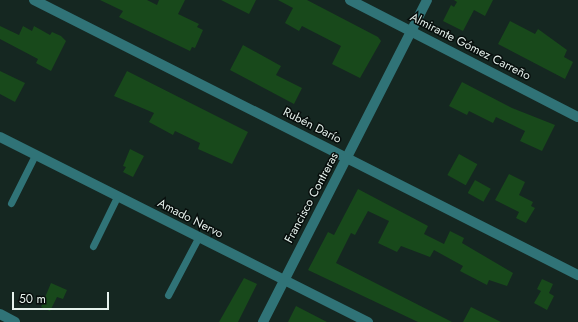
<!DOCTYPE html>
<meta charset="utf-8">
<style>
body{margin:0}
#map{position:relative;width:578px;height:322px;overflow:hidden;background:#152721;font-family:Jost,sans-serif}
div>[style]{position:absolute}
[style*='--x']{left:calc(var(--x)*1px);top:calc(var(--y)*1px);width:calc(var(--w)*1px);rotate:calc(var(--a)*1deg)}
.building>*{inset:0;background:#18491b;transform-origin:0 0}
.service>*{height:7px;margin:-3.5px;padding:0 3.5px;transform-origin:3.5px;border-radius:3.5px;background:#307377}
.minor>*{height:10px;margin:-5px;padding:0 5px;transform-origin:5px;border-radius:5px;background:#307377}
span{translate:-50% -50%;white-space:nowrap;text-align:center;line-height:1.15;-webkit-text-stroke:3px #070e0c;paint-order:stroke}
.street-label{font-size:12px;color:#e6f2ed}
.scale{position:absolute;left:12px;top:292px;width:97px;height:18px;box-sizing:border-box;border:2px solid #e6f2ed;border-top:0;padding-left:5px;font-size:12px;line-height:14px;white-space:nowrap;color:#e6f2ed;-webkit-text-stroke:3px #070e0c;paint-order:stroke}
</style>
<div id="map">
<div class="building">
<div style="clip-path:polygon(100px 0,147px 0,157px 5px,159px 0,185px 0,178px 14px,199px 24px,197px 27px,203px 30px,195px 48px,192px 47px,190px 51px,119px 17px,123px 11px)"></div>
<div style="clip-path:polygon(221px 0,256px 0,249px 14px)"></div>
<div style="clip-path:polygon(278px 0,307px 0,378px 37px,381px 41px,360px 78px,332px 64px,341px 46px,302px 26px,299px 31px,285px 23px,293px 8px)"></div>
<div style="clip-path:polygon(454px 0,493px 0,485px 16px,474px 10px,463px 31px,443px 21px,451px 5px,454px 7px,457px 2px)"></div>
<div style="clip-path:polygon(510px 21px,535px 34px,538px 29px,567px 50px,564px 57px,573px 62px,565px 79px,498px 44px)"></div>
<div style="clip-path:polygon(0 26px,19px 35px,23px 26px,32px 31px,34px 26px,50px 35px,52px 32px,61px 36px,66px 41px,51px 71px,36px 63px,38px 59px,0 39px)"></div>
<div style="clip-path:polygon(243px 45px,281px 66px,276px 75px,302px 88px,294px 104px,230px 70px)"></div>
<div style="clip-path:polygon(0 71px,25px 83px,15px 102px,0 94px)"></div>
<div style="clip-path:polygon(127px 71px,248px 132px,232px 164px,198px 149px,200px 143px,175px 131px,173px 135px,149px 122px,154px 113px,114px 96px)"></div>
<div style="clip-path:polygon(462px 82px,512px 108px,555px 125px,542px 151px,520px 141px,525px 131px,496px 117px,493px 123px,469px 111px,467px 115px,449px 106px)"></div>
<div style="clip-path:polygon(130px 149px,144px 156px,133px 177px,123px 172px,126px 167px,123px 166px)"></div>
<div style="left:459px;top:154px;width:21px;height:24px;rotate:29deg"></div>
<div style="clip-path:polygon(509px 174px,525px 182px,519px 195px,533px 202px,531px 206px,535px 208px,526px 223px,516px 218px,519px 212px,495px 200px)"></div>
<div style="left:475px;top:180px;width:18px;height:15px;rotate:29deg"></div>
<div style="clip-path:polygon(358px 189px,428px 226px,424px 234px,444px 244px,450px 231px,464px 238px,462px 243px,513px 273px,507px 286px,489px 280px,487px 285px,460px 271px,463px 266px,434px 250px,430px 257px,401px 246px,397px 252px,378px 243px,389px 221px,368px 211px,355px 235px,351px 233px,336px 263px,452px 322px,418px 322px,308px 270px,328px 232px,334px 235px)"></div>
<div style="clip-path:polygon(244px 278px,257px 284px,238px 322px,219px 322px)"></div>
<div style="clip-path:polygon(542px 279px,553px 284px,549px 293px,554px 296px,547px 310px,534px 303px,541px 291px,537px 289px)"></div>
<div style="clip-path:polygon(51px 283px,67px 290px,63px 299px,57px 297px,50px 311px,41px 307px)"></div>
<div style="clip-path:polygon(296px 306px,327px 322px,288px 322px)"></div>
<div style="clip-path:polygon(471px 307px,501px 322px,463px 322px)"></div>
</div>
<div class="service">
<div style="--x:11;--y:203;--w:54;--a:-63.4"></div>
<div style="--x:93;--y:246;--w:55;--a:-63.9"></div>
<div style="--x:168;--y:295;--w:64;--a:-62.2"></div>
</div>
<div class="minor">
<div style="--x:34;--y:0;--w:610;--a:26.82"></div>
<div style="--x:350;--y:0;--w:256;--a:27.2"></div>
<div style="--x:0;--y:137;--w:412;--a:26.7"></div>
<div style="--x:0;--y:314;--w:17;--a:28"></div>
<div style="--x:263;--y:322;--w:361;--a:-63"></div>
</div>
<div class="street-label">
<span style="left:470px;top:47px;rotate:27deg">Almirante Gómez Carreño</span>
<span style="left:312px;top:126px;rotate:27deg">Rubén Darío</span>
<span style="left:312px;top:198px;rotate:-62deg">Francisco Contreras</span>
<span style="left:190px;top:219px;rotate:27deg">Amado Nervo</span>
</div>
<div class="scale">50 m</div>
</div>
